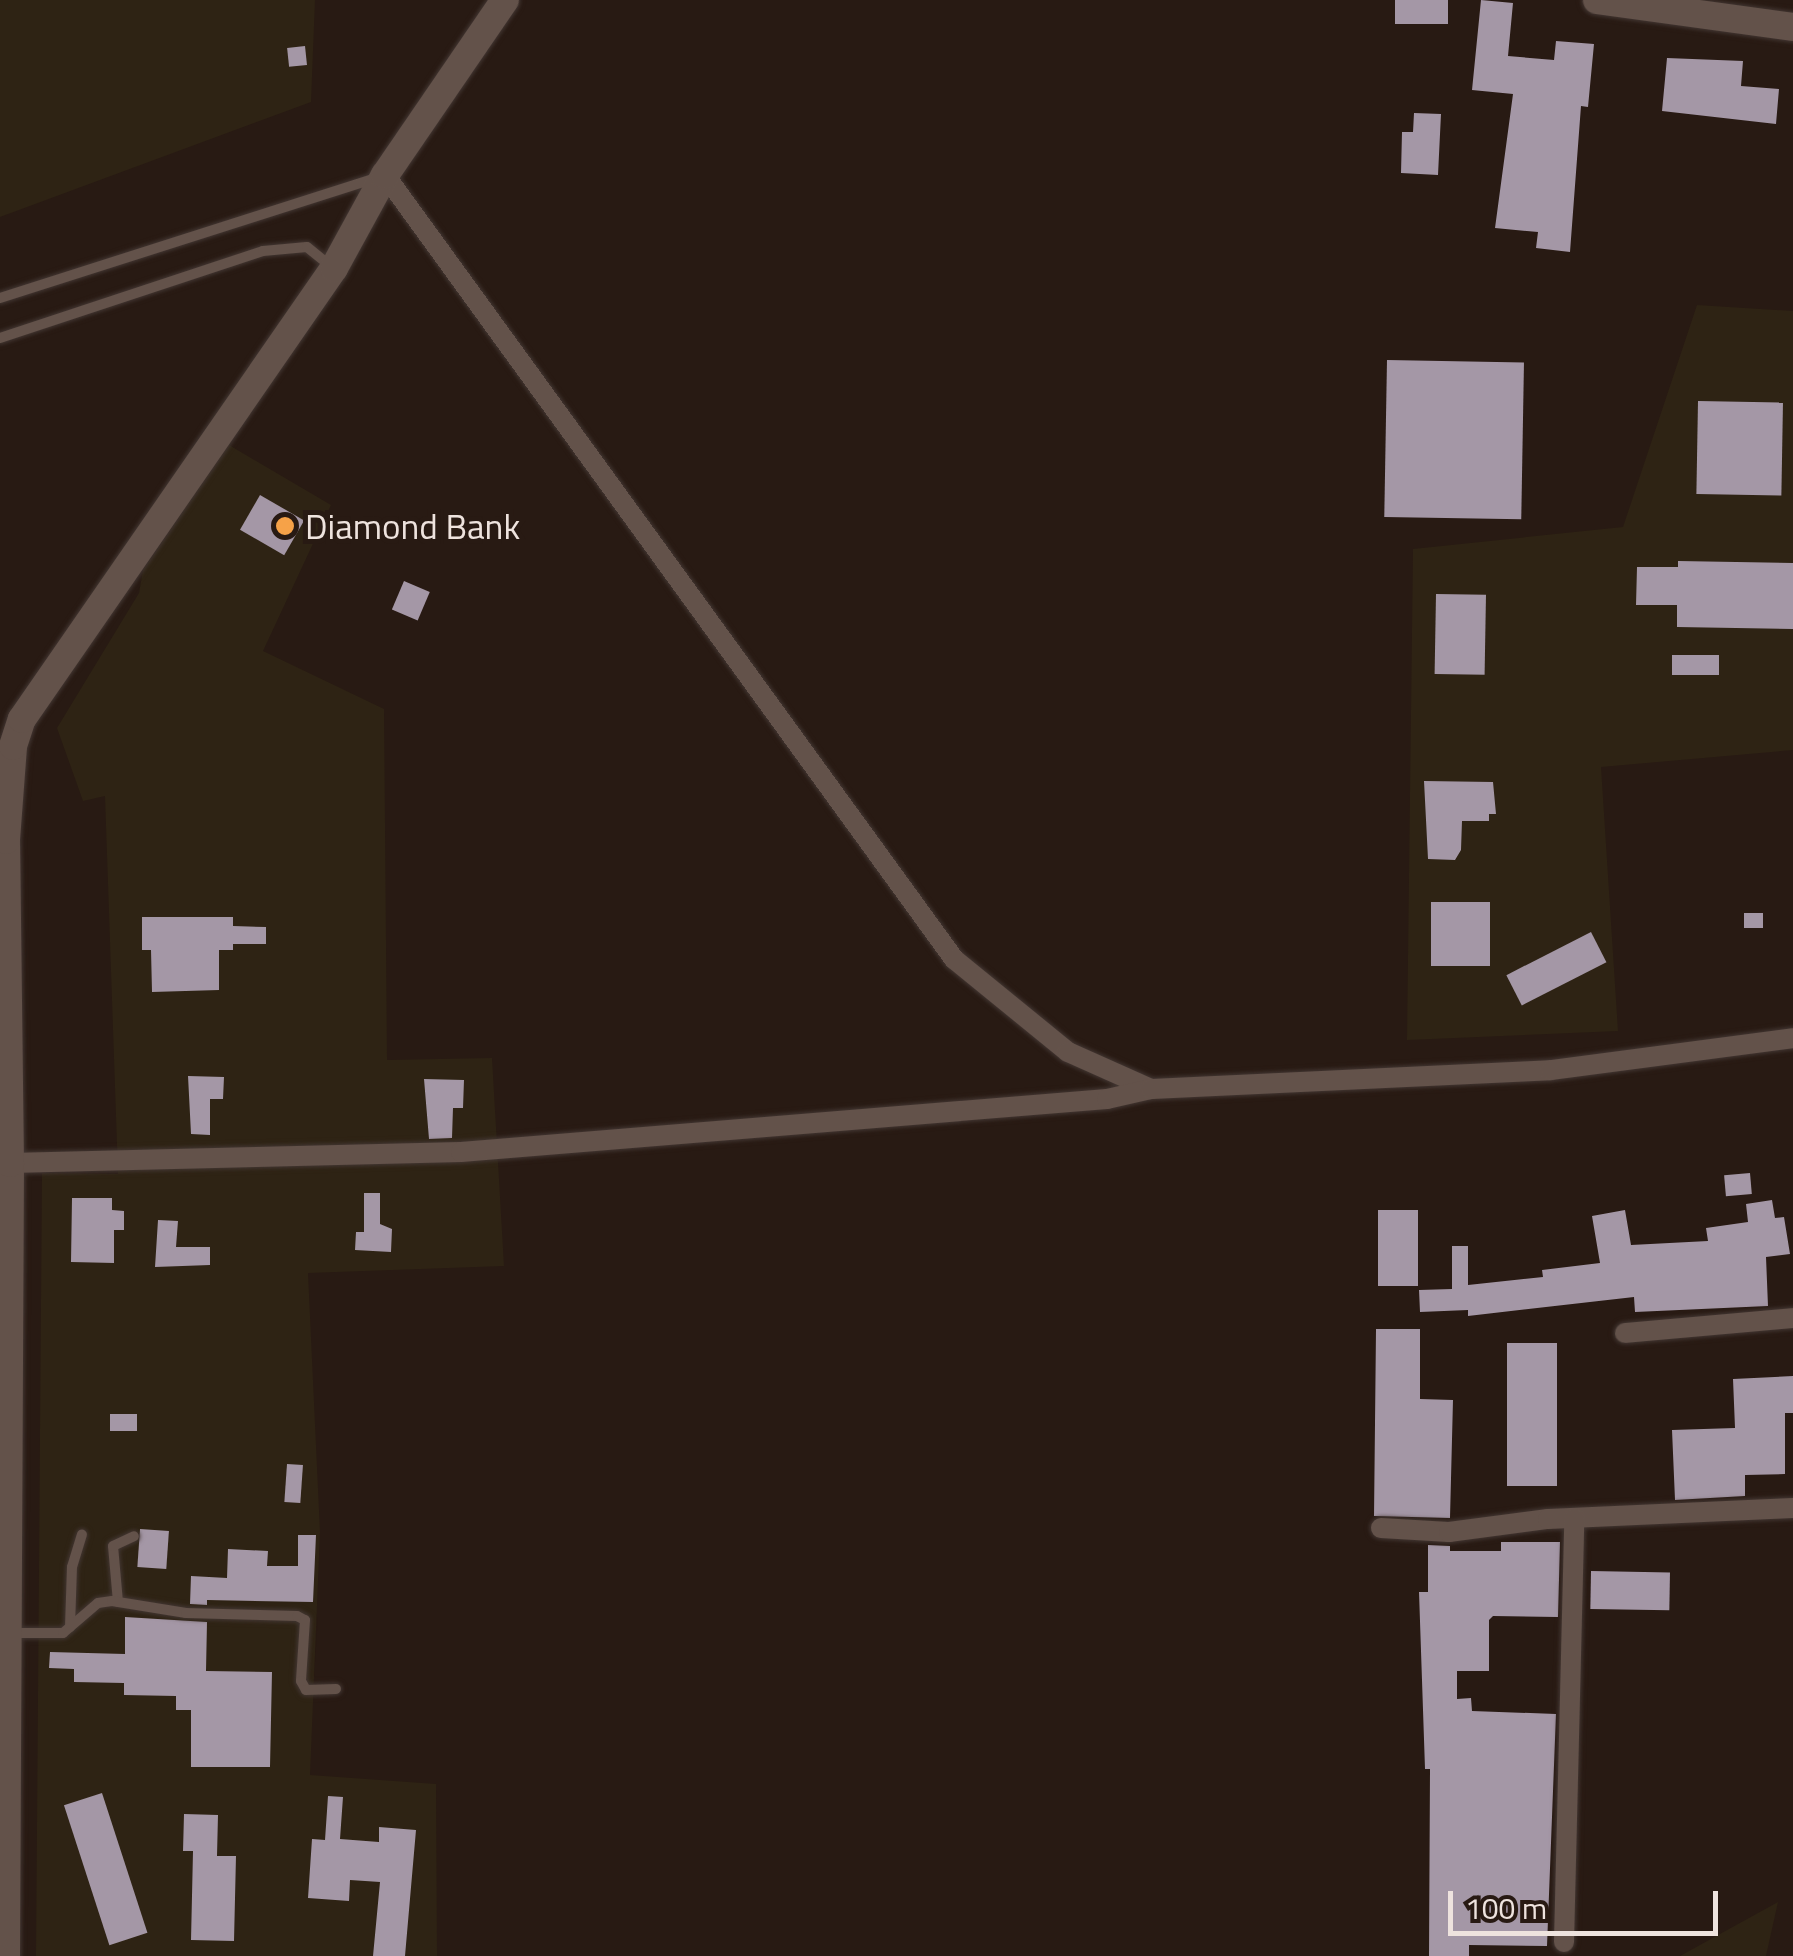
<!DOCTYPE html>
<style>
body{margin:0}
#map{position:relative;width:1793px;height:1956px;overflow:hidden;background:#281a13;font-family:"Titillium Web",sans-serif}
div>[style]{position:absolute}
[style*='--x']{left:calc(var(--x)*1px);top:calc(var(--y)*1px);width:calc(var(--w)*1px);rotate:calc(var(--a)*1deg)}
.industrial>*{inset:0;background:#2e2314}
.building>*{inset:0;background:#a497a6;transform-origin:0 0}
.roads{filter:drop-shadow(0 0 2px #423632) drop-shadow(0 0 2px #423632)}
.lane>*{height:10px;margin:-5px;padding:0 5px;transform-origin:5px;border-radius:5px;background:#63524a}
.street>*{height:20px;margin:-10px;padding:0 10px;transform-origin:10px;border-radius:10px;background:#63524a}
.secondary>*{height:28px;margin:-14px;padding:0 14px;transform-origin:14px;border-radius:14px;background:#63524a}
.dots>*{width:28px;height:28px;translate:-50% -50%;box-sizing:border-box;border:5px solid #281a13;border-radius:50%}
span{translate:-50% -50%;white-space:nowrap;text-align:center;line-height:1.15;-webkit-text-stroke:10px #281a13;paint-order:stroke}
.poi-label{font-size:35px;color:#eee3de}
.left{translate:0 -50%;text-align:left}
.scale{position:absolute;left:1448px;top:1891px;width:270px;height:45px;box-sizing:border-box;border:5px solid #eee3de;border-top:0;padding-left:12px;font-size:30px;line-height:35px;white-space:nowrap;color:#eee3de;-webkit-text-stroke:8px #281a13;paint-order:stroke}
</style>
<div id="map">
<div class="industrial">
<div style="clip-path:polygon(0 0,315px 0,311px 102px,0 217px)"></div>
<div style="clip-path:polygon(1697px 305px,1793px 311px,1793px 750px,1601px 767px,1618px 1031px,1407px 1040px,1413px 549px,1623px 527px)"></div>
<div style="clip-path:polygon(229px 445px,331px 505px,263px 651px,384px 709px,387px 1060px,492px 1058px,504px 1266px,308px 1273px,320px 1532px,310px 1775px,436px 1784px,437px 1956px,36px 1956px,42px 1173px,118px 1174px,105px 796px,83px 801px,57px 728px,139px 593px,143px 570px)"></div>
<div style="clip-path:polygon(1778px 1902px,1766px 1956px,1680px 1956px)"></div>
</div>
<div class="building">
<div style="left:1395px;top:0;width:53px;height:24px"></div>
<div style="clip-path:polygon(1481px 0,1513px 3px,1508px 56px,1554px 60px,1556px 41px,1594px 44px,1588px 107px,1581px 106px,1570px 252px,1536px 248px,1538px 232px,1495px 228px,1513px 94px,1472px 90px)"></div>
<div style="left:305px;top:46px;width:19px;height:18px;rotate:84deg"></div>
<div style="clip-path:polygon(1667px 58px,1743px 61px,1741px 86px,1779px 89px,1776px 124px,1662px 111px)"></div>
<div style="clip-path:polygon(1414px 113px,1441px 114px,1438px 175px,1401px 173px,1402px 132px,1413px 132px)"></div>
<div style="left:1387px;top:360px;width:137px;height:157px;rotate:1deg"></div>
<div style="left:1698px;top:401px;width:85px;height:93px;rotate:1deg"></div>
<div style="left:260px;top:495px;width:51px;height:40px;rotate:30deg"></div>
<div style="clip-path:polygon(1678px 561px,1793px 563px,1793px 629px,1677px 627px,1677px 605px,1636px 605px,1637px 567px,1678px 567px)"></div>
<div style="left:404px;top:581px;width:28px;height:31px;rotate:23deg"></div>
<div style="left:1436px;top:594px;width:50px;height:80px;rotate:1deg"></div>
<div style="left:1672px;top:655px;width:47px;height:20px"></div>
<div style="clip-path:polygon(1424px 781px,1493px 782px,1496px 814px,1489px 814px,1489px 821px,1462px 821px,1461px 850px,1455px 860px,1428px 859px)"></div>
<div style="left:1431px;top:902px;width:59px;height:64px"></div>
<div style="left:1763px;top:913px;width:15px;height:19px;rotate:90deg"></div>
<div style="clip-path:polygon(142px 917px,233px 917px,233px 926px,266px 927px,266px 944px,233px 944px,233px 950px,219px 950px,219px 990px,152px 992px,151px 950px,142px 950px)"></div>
<div style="left:1591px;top:932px;width:34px;height:95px;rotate:63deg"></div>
<div style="clip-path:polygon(188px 1076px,224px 1077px,223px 1099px,210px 1099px,210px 1135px,191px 1134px)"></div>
<div style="clip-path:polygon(424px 1079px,464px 1080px,463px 1108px,453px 1108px,452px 1138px,429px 1139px)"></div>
<div style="left:1750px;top:1173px;width:21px;height:26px;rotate:85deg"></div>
<div style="clip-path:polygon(364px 1193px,380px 1193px,380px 1224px,392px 1229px,391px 1252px,355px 1250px,356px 1232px,364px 1232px)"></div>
<div style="clip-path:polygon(72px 1198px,112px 1198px,112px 1210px,124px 1211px,124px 1230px,114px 1230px,114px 1263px,71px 1262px)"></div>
<div style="clip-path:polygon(1772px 1200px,1775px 1218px,1784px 1217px,1790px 1254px,1766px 1257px,1768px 1306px,1635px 1312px,1634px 1297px,1468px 1316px,1468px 1310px,1420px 1312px,1419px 1290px,1452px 1289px,1452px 1246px,1468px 1246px,1468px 1285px,1543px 1277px,1542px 1270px,1600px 1263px,1592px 1216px,1625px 1210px,1631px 1245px,1708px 1241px,1706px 1228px,1748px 1222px,1746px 1204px)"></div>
<div style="left:1378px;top:1210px;width:40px;height:76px"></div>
<div style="clip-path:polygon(158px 1220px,178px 1221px,176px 1247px,210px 1247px,210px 1265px,155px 1267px)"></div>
<div style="clip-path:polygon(1376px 1329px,1420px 1329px,1420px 1399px,1453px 1400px,1450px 1518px,1374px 1516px)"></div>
<div style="left:1507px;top:1343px;width:50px;height:143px"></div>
<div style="clip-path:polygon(1793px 1376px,1793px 1413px,1785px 1413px,1785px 1474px,1745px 1475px,1745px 1496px,1675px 1500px,1672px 1430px,1735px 1428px,1733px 1379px)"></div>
<div style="left:110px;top:1414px;width:27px;height:17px"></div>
<div style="left:287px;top:1464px;width:16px;height:38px;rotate:4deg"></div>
<div style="left:140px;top:1529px;width:29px;height:38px;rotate:4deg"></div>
<div style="clip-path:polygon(298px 1535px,316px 1535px,313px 1602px,207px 1600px,207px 1605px,190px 1604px,191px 1576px,227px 1578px,228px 1549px,268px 1551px,267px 1566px,298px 1566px)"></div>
<div style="clip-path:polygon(1501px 1542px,1560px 1542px,1558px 1617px,1493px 1616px,1489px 1620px,1489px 1671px,1457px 1671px,1457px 1699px,1471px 1698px,1472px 1711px,1556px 1714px,1547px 1946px,1469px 1945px,1469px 1956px,1429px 1956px,1430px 1769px,1425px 1769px,1419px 1592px,1428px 1592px,1428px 1545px,1450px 1546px,1450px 1551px,1501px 1551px)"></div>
<div style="left:1591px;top:1571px;width:79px;height:38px;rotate:1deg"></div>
<div style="clip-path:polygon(125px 1617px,207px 1622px,206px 1671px,272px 1672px,270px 1767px,191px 1767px,191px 1710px,176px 1710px,176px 1696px,124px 1695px,124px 1683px,74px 1682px,74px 1669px,49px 1668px,50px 1652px,125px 1654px)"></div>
<div style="left:102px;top:1793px;width:147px;height:40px;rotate:72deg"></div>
<div style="clip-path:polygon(328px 1796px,343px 1797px,340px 1839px,379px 1842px,379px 1827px,416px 1830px,405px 1956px,373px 1956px,380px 1882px,350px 1880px,349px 1901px,308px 1898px,312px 1839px,325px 1840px)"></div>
<div style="clip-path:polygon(184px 1814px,218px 1815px,217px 1856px,236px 1856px,234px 1941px,191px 1940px,193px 1851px,183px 1851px)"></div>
</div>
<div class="roads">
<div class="lane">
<div style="--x:0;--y:298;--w:398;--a:-17.7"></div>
<div style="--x:0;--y:338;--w:277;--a:-18.3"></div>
<div style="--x:263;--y:251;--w:44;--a:-5.2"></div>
<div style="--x:307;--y:247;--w:32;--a:39"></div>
<div style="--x:118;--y:1602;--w:56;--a:-95.1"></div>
<div style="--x:113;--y:1546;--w:23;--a:-25"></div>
<div style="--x:70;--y:1627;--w:60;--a:-88.1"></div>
<div style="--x:72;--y:1567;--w:34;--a:-73"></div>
<div style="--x:12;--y:1633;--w:51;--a:0"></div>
<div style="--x:63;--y:1633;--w:46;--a:-40.6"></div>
<div style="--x:98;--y:1603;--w:14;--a:-8"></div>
<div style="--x:112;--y:1601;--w:75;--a:9.2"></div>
<div style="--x:186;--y:1613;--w:111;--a:1.5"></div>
<div style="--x:297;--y:1616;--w:9;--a:27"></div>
<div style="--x:305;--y:1620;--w:61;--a:93.8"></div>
<div style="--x:301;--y:1681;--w:10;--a:61"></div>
<div style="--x:306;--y:1690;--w:30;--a:-2"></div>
</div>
<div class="street">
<div style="--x:385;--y:175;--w:969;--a:54.03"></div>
<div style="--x:954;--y:959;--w:147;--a:39.2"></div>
<div style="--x:1068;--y:1052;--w:91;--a:24"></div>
<div style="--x:10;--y:1163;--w:451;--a:-1.4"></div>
<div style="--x:461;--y:1152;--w:648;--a:-4.69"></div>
<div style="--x:1107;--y:1099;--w:45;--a:-12.8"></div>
<div style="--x:1151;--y:1089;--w:400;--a:-2.7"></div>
<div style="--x:1551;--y:1070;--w:244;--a:-7.5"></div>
<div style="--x:1625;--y:1333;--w:169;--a:-5.1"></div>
<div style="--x:1381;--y:1528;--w:68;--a:3.4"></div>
<div style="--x:1449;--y:1532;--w:100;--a:-7.5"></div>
<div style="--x:1548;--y:1519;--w:245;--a:-2.6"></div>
<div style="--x:1564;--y:1942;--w:424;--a:-88.6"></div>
</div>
<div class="secondary">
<div style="--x:1597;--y:0;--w:198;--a:7.8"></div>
<div style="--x:6;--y:1956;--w:793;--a:-89.71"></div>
<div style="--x:10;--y:1163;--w:323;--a:-90.7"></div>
<div style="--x:6;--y:840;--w:94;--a:-85.7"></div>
<div style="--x:13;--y:746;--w:28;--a:-72"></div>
<div style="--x:22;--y:719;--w:548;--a:-55.32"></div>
<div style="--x:334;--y:268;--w:106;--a:-61.3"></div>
<div style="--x:385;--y:175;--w:212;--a:-55.6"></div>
</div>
</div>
<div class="dots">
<div style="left:285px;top:526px;background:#f6a248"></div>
</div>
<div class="poi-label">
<span class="left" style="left:305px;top:526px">Diamond Bank</span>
</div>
<div class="scale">100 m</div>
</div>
